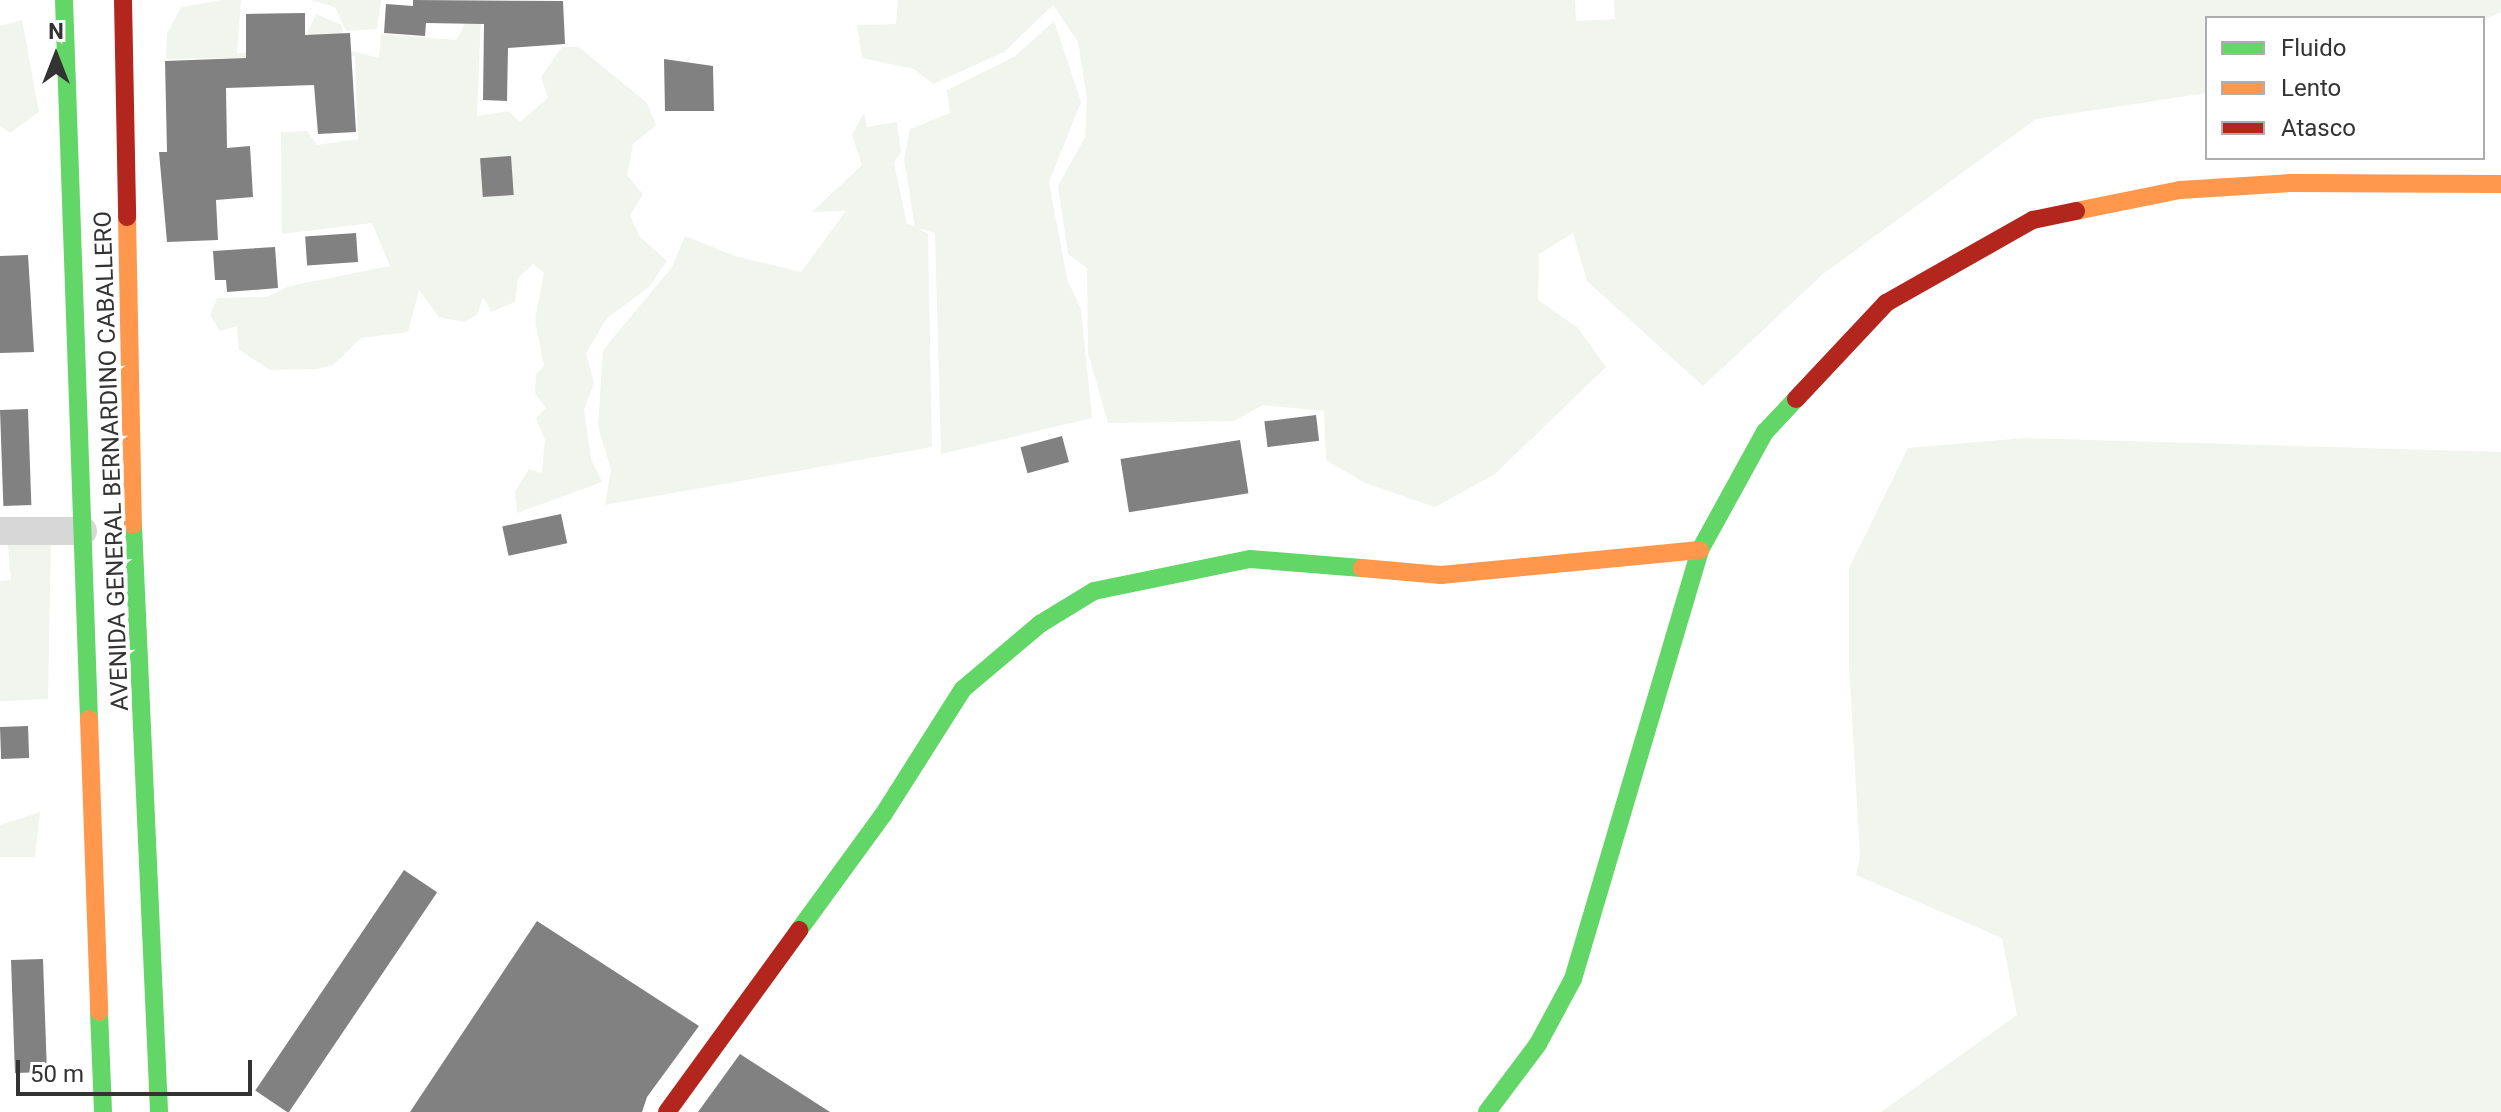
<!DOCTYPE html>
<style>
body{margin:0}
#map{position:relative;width:2501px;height:1112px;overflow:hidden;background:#fff;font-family:Roboto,sans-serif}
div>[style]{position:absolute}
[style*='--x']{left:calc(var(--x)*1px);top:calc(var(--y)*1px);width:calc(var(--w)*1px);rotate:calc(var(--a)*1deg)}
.green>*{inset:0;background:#f1f5ed}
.building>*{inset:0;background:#818181;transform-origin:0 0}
.street>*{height:28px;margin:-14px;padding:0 14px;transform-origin:14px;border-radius:14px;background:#d7d7d7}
.fast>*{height:18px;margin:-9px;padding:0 9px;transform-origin:9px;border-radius:9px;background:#63d668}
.slow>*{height:18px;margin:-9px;padding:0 9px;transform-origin:9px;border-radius:9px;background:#ff974d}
.jam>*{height:18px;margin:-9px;padding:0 9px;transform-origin:9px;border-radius:9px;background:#b3261e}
span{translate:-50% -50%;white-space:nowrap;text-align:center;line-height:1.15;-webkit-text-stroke:8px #fff;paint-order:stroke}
.street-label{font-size:24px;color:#333}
.legend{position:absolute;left:2205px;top:16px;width:280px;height:144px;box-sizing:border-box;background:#fff;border:2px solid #adadad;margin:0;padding:10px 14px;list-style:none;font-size:24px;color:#333}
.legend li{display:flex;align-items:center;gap:16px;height:40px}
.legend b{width:40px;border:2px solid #adadad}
.north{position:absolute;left:16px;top:16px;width:80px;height:80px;-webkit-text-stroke:6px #fff;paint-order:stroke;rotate:0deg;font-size:22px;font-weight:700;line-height:32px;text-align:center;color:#333}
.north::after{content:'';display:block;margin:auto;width:28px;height:36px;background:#333;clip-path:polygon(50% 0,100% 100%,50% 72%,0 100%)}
.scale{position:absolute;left:16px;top:1060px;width:236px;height:36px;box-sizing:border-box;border:4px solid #333;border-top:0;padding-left:10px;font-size:24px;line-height:28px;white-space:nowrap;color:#333;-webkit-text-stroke:6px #fff;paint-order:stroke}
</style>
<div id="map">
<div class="green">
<div style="clip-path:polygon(221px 0,241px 0,237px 53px,309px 50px,308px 31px,316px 14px,342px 25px,343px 49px,379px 58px,381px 34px,456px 40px,465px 24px,463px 5px,481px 15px,477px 116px,508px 111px,520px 122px,548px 98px,541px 77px,562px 47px,579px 47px,647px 103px,656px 125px,633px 144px,627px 175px,643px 194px,630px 215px,639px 236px,667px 261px,649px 287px,607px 318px,586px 353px,594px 383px,584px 410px,591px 459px,602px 482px,517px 513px,515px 492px,529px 469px,542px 473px,545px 440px,536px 418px,546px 408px,535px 393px,536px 374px,544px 366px,535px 320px,544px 273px,533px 264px,518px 278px,515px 302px,491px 312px,483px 297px,477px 315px,464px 322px,439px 317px,419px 290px,408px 332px,361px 338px,333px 365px,317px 369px,270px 370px,239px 350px,237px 326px,220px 331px,210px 315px,217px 298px,266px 297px,290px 286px,390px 266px,372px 223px,282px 234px,281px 132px,307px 131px,317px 145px,358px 139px,355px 56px,166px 59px,167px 34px,181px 7px)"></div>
<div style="clip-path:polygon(311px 0,381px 0,377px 29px,346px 31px,335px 7px)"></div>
<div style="clip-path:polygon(898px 0,1575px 0,1576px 21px,1615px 19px,1614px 0,2501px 0,2501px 12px,2483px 20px,2207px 18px,2207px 93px,2036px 119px,1823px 274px,1703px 386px,1587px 281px,1573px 233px,1539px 254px,1538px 300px,1578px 328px,1606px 367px,1495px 474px,1435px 507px,1365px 483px,1326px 460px,1324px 411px,1263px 405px,1234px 421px,1108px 423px,1088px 353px,1087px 268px,1068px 254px,1058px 186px,1085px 137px,1087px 99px,1078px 42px,1053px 5px,1004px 52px,933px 84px,914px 69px,862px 58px,857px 25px,896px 24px)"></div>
<div style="clip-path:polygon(22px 20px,39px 112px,10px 133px,0 126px,0 26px)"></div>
<div style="clip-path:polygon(1054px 21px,1081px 102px,1049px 182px,1067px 279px,1081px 309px,1092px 418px,941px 454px,935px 233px,918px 228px,928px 234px,932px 447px,605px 505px,611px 470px,598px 426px,603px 350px,672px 267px,685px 236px,735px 256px,801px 272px,846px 211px,812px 212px,862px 165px,852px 135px,864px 113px,867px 127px,897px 122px,901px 152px,894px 163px,907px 224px,915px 227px,904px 159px,910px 129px,950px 113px,947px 90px,1014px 57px)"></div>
<div style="clip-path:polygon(2025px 438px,2501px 452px,2501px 1112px,1881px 1112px,2017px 1015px,2002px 938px,1856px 875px,1860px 857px,1849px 665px,1849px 568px,1908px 448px)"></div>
<div style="clip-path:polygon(7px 535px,51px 535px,48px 699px,0 701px,0 581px,11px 580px)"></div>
<div style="clip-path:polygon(40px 812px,35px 857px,0 857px,0 825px)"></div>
</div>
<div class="building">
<div style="clip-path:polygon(413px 0,563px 1px,565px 44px,508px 48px,507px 101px,483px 100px,484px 24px,426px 23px,425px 36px,384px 33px,386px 4px,413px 6px)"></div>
<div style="clip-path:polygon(305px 13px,305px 35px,350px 33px,356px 132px,318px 134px,314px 85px,226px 88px,227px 148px,250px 146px,253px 197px,216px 200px,218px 240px,167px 242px,159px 152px,167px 152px,165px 61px,246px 58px,246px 14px)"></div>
<div style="clip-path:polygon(664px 59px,713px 66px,714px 111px,665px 111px)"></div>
<div style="left:511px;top:156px;width:39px;height:31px;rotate:86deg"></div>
<div style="left:356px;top:233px;width:29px;height:51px;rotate:86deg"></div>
<div style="clip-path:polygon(275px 247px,278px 288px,227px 292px,226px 280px,215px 280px,213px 251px)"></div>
<div style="clip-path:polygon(28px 255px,34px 352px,0 353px,0 256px)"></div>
<div style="left:28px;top:409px;width:96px;height:28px;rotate:88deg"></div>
<div style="left:1316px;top:415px;width:26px;height:52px;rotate:83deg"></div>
<div style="left:1062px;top:436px;width:27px;height:43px;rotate:75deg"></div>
<div style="left:1240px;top:440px;width:54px;height:121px;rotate:81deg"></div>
<div style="left:561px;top:514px;width:30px;height:60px;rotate:78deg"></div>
<div style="left:28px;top:726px;width:32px;height:28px;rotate:88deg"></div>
<div style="left:404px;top:870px;width:40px;height:266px;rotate:34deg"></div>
<div style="clip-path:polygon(537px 921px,699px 1026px,647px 1097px,642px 1112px,410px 1112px)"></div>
<div style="left:43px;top:959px;width:113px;height:32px;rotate:88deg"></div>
<div style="clip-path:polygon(740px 1054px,830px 1112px,698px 1112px)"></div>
</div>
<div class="street">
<div style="--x:0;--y:531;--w:83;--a:0"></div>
</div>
<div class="fast">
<div style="--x:64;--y:0;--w:719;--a:88.01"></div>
<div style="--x:133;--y:525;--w:588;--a:87.46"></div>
<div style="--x:799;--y:930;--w:142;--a:-53.9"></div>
<div style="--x:883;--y:815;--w:149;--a:-57.6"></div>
<div style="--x:963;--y:689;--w:101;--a:-40.2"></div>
<div style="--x:1040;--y:624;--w:63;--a:-31.4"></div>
<div style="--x:1094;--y:591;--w:159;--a:-11.6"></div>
<div style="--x:1250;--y:559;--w:112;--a:4.6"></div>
<div style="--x:99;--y:1012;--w:100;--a:87.7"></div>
<div style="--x:1487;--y:1112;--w:85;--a:-53.1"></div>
<div style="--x:1538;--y:1044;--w:74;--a:-61.7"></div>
<div style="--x:1573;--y:979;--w:447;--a:-73.5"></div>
<div style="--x:1700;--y:550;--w:135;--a:-61.2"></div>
<div style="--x:1765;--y:432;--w:45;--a:-46.8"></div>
</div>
<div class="slow">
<div style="--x:2076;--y:211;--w:106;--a:-11.4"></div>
<div style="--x:2180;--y:190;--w:110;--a:-3.6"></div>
<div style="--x:2290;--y:183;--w:211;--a:0.3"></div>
<div style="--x:127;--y:217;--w:308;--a:88.9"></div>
<div style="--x:1362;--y:568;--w:79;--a:5.1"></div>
<div style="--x:1441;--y:575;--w:260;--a:-5.5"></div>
<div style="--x:89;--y:719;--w:293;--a:88"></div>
</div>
<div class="jam">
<div style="--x:123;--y:0;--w:217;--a:88.9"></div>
<div style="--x:1796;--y:399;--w:132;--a:-46.8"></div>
<div style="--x:1886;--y:303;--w:169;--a:-29.5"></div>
<div style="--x:2033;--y:220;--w:44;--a:-11.8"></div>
<div style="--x:667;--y:1112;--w:225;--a:-54"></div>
</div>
<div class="street-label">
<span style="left:112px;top:461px;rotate:-92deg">AVENIDA GENERAL BERNARDINO CABALLERO</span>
</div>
<ul class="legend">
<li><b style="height:10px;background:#63d668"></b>Fluido</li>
<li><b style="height:10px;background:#ff974d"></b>Lento</li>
<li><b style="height:10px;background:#b3261e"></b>Atasco</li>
</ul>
<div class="north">N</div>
<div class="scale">50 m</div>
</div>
